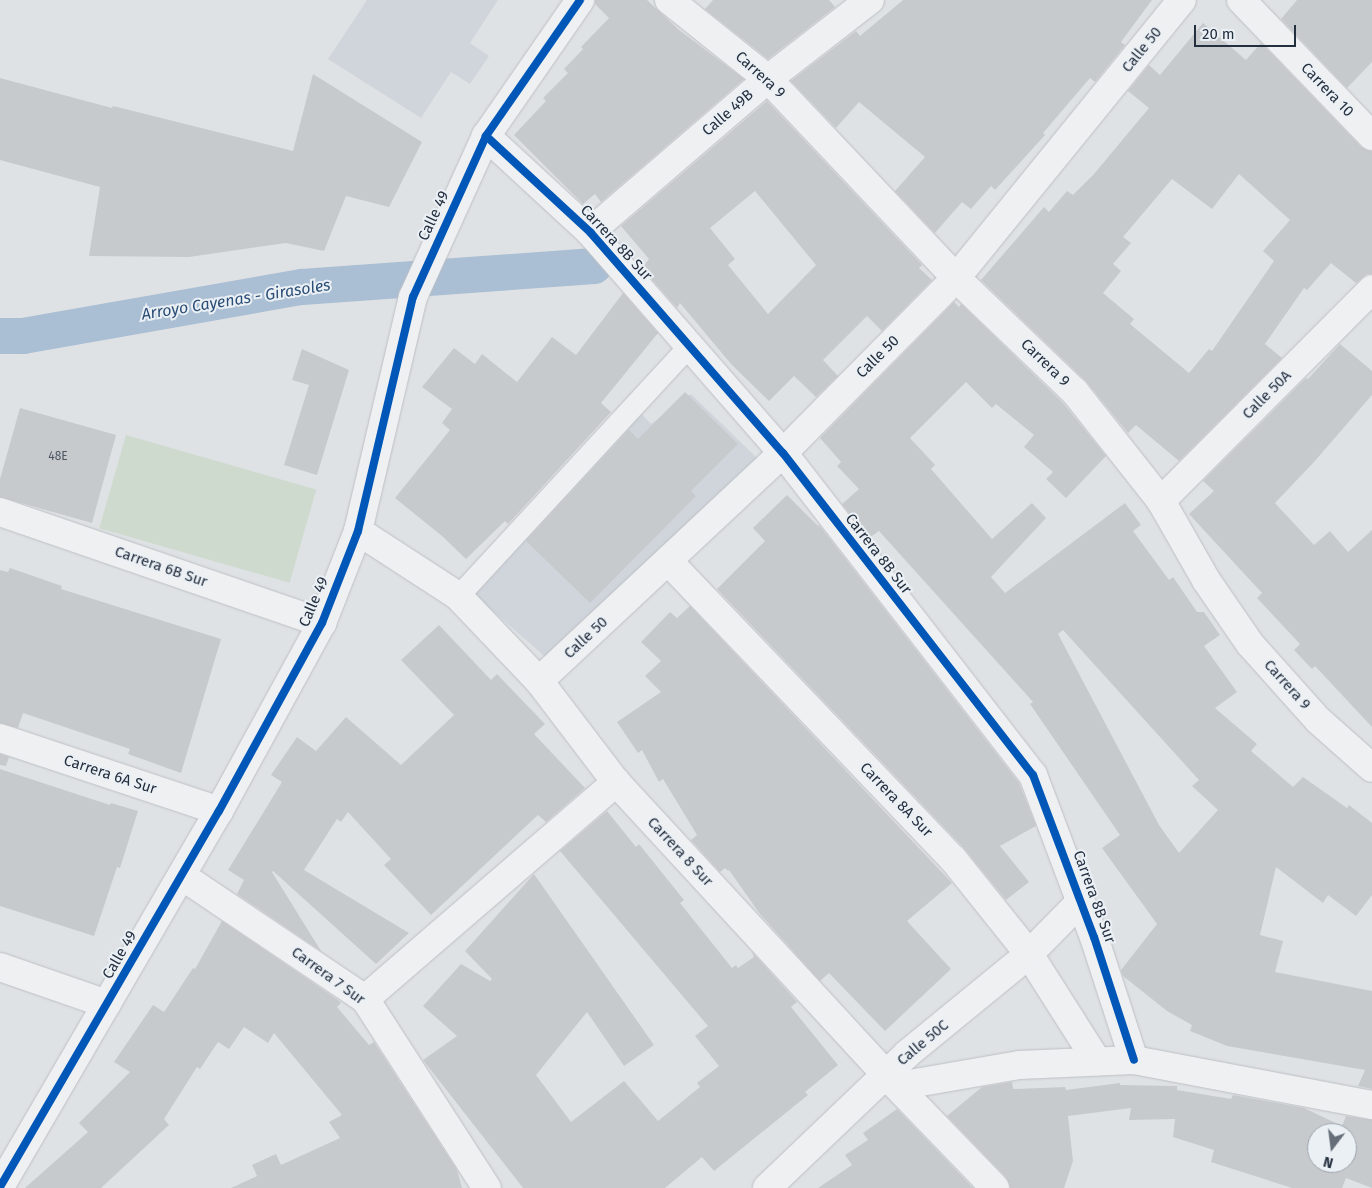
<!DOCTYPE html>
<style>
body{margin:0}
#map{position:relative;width:1372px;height:1188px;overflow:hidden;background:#dfe2e5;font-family:"Fira Sans",sans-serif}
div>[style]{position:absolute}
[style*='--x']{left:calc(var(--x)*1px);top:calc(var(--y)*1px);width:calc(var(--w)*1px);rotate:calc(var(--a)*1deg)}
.built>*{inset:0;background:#d0d5dc}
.green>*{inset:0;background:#cfdace;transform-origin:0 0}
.canal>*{height:36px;margin:-18px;padding:0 18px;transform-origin:18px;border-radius:18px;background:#aabed4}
.building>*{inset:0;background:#c7cacd}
.roads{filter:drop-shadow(0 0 1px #bdc0c3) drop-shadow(0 0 1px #bdc0c3)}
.service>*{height:21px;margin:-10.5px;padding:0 10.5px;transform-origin:10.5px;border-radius:10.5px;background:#eef0f2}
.minor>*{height:28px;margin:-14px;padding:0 14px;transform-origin:14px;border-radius:14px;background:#eef0f2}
.tertiary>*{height:28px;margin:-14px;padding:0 14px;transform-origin:14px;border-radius:14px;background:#eef0f2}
.cycleway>*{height:8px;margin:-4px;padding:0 4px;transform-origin:4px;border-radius:4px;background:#0057b8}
span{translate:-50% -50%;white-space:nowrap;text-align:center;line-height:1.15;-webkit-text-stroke:4px #ebf0f5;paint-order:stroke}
.number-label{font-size:12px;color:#4e5663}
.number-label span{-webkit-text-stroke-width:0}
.street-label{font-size:15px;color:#242f3f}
.water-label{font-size:16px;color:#2b4e77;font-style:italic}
.north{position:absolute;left:1307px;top:1123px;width:50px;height:50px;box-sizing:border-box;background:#ebf0f5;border:1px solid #9ba3ac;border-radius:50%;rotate:195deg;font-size:14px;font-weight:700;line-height:20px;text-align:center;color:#242f3f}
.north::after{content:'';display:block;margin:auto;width:18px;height:22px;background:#656e79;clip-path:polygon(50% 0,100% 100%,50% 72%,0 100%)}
.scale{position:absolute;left:1194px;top:25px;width:102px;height:22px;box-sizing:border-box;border:2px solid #242f3f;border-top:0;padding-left:6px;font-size:15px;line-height:18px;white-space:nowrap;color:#242f3f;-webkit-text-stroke:4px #ebf0f5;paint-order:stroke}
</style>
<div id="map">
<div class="built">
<div style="clip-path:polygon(367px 0,498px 0,470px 43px,489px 56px,470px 84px,451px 72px,421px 118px,328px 59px)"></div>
<div style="clip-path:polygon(691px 394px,758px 459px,551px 662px,469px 590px,639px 411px,651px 424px)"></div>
</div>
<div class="green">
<div style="left:126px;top:435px;width:198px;height:97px;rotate:16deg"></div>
</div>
<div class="canal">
<div style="--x:0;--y:336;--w:23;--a:0"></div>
<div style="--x:23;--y:336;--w:283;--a:-10"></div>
<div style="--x:302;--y:287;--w:293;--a:-4.1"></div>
</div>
<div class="building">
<div style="clip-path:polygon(595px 0,647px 0,679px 30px,744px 79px,601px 202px,595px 194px,583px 204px,514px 135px,546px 101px,543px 98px,568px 73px,564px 69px,583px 49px,581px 47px,609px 18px,595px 4px)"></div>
<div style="clip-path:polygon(713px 0,829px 0,835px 7px,768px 59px,705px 9px)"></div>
<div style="clip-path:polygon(903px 0,1152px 0,1121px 42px,1125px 45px,1095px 82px,1090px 78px,1043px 133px,1045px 135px,995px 190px,991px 186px,971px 209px,962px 202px,935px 233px,895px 191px,925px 157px,859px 102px,836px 128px,791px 81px,856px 31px,860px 36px)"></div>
<div style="clip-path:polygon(1297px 0,1372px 0,1372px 62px,1347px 88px,1281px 19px)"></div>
<div style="clip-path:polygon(evenodd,1203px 23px,1246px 60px,1261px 43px,1361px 147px,1372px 151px,1372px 274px,1367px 274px,1356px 283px,1331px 263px,1307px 290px,1304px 288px,1265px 344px,1282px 358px,1179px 461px,1136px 425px,1128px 433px,1086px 381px,981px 280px,1044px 207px,1049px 212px,1067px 191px,1073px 195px,1094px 174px,1149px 108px,1128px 91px,1149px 65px,1160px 75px,1203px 23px,1239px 174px,1290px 220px,1263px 251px,1274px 261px,1212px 351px,1209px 349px,1189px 373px,1130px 324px,1134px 319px,1103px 293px,1121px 271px,1113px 264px,1131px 243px,1123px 237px,1172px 179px,1212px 209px,1239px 174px)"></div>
<div style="clip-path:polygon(313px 74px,422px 142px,389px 207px,346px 196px,324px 251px,286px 243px,189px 257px,89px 256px,100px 187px,0 160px,0 78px,112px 108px,113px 106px,293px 151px)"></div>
<div style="clip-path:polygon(evenodd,767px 101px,922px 265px,919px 268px,932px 280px,882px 331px,867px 316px,823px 360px,838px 376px,816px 397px,794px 376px,769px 401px,731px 364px,680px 303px,677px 308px,642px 268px,649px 259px,621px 226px,767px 101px,755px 191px,816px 265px,768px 314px,728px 265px,735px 259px,710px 228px,755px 191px)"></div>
<div style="clip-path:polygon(623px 293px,658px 333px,601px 403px,611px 412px,508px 524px,505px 521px,466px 559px,442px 536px,395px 498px,450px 430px,442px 423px,452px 409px,422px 387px,454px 348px,475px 364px,482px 354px,517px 382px,552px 337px,576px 355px)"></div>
<div style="clip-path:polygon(evenodd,954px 302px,959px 307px,961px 304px,1063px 403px,1106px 456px,1066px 498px,1046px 479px,1053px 472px,1024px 447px,1034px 435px,996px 404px,992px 408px,966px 382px,910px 438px,935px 465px,931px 469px,992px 539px,1032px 503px,1046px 518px,991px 577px,1005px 593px,1125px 503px,1141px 525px,1133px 531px,1169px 580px,1173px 577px,1197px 612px,1204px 612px,1220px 635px,1204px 646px,1237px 692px,1215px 708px,1257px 744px,1251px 751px,1293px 787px,1303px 777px,1347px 808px,1349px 805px,1372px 823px,1372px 895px,1356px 916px,1328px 895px,1323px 903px,1276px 867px,1260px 935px,1283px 941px,1275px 972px,1372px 991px,1372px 1089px,1358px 1086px,1365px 1070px,1227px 1046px,1190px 1031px,1192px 1025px,1167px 1011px,1123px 976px,1121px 970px,1157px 924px,1102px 848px,1120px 835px,1030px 704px,1033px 702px,879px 531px,869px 538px,842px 504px,859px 489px,837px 466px,841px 462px,820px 438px,954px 302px,1063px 630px,1199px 780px,1192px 786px,1218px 810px,1179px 853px,1159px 825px,1058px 634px,1063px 630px)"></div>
<div style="clip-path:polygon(1340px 344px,1372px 371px,1372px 395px,1314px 462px,1275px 503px,1314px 545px,1330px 531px,1348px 552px,1372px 530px,1372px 727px,1315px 666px,1312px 669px,1294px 650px,1300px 644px,1257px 598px,1262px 593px,1189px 514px,1214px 491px,1203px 481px,1306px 378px,1308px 379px)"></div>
<div style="clip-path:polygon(302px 349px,349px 370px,317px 475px,284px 465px,309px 385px,292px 380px)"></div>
<div style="clip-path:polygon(685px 392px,738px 444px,691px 491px,696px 496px,590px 603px,526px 541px,629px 430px,638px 439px)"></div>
<div style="clip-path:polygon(20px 408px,116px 435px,92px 523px,0 497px,0 479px)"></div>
<div style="clip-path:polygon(787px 495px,818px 526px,819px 525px,1019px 783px,1036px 826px,1000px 846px,1029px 882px,1006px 900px,964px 848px,717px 589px,765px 541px,753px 528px)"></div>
<div style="clip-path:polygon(10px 568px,62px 586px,61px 589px,221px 639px,181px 773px,128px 754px,130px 749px,23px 713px,18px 728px,0 723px,0 570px,8px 572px)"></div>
<div style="clip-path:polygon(690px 606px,952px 883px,907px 921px,951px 969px,885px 1031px,829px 973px,820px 981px,760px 914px,729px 870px,728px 871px,725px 868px,720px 872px,691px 840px,697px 835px,663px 779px,659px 782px,642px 750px,638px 753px,617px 722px,661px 692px,645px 676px,661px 661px,641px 642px,670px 612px,677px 618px)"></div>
<div style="clip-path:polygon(439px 625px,491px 680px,497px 674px,545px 724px,534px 734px,585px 788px,546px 822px,538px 815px,431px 915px,384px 865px,391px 859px,348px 812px,341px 822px,337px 819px,304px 870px,409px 933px,376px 964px,273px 871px,272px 872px,321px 951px,237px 894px,244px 880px,228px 870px,282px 782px,271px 775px,297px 737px,316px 751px,346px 717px,401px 765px,454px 715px,401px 660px)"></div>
<div style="clip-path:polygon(0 754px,9px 757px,6px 766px,0 765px)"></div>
<div style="clip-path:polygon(0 769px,110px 805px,111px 803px,138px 811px,120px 868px,117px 867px,94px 936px,0 906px)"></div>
<div style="clip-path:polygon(607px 811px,636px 847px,639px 844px,684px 900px,680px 903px,732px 968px,736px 965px,738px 968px,754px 957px,752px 952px,797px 1002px,791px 1007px,838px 1065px,805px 1092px,808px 1095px,714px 1171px,702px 1157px,665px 1188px,523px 1188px,423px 1060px,457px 1036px,423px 1006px,461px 964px,490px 981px,492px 979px,465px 951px,534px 874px,654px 1045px,624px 1066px,587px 1012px,536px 1075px,571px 1122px,624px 1081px,658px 1121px,700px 1087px,697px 1083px,719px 1066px,695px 1036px,708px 1026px,560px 851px)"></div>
<div style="clip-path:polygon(222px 921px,338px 1000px,341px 1003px,337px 1007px,369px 1045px,374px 1042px,457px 1170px,462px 1188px,231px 1188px,257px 1176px,252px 1165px,276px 1154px,281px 1165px,340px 1138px,329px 1122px,342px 1115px,274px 1033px,268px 1043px,244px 1027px,229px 1049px,218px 1042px,200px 1069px,197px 1067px,164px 1119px,169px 1125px,101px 1188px,25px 1188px,88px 1132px,79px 1123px,130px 1072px,114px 1062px,153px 1005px,164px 1012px,193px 968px,195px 969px)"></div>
<div style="clip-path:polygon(evenodd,1012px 1082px,1013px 1089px,1065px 1087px,1066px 1090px,1120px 1083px,1120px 1085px,1177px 1086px,1177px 1090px,1231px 1099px,1233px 1095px,1304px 1108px,1342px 1126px,1346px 1116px,1372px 1120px,1372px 1188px,1346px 1178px,1342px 1188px,1292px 1188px,1211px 1162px,1214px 1150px,1173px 1137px,1175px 1119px,1129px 1120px,1131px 1108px,1068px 1116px,1073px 1161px,1064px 1188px,1010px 1188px,1006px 1177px,947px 1116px,982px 1087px,1012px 1082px,1317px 1133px,1347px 1133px,1347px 1163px,1317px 1163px,1317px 1133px)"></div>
<div style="clip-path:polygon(897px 1109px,973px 1188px,818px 1188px,852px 1165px,845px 1155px,868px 1140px,863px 1133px)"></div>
</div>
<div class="roads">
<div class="service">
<div style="--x:458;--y:596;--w:342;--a:-47.3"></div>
</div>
<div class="minor">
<div style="--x:486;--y:136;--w:142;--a:42.7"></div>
<div style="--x:590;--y:232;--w:293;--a:48.9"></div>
<div style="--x:783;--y:453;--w:408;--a:52.2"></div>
<div style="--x:1033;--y:775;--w:173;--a:69.4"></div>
<div style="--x:1094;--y:937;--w:129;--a:72"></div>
<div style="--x:590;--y:232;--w:235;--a:-40.7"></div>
<div style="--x:768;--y:79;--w:129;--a:-37.8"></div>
<div style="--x:1161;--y:501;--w:299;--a:-45.1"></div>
<div style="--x:0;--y:512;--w:341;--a:19"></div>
<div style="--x:358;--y:531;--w:119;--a:33"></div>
<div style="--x:458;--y:596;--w:117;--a:46.4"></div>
<div style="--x:539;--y:681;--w:127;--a:52.7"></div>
<div style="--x:616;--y:782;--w:398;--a:47.3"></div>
<div style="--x:886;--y:1075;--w:157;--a:46"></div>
<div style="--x:668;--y:561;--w:412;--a:46.3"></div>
<div style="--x:953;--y:859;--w:122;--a:51.3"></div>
<div style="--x:1029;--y:954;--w:127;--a:57.6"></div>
<div style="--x:539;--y:681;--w:334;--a:-43.1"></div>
<div style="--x:783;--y:453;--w:246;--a:-45.3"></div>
<div style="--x:956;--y:278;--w:358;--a:-50.9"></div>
<div style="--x:0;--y:738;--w:231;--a:18.4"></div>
<div style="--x:182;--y:876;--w:220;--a:33.9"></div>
<div style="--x:365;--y:999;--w:225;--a:57.2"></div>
<div style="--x:365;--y:999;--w:332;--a:-40.8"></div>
<div style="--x:898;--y:1086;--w:123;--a:-9.8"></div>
<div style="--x:1019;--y:1065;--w:115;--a:-2.5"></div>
<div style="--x:1134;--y:1060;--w:242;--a:10.7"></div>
<div style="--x:767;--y:1188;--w:194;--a:-43.7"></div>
<div style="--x:907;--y:1054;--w:158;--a:-39.3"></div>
<div style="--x:1029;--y:954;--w:74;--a:-45.5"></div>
</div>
<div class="tertiary">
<div style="--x:669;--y:0;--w:127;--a:38.6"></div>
<div style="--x:768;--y:79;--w:274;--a:46.6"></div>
<div style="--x:956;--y:278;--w:165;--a:43.8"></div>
<div style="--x:1075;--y:392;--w:139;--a:51.7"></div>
<div style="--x:1161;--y:501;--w:91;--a:60.3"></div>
<div style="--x:1206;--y:580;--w:78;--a:55.5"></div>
<div style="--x:1250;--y:644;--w:102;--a:48.2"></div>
<div style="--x:1318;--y:720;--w:72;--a:41.6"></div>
<div style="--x:1241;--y:0;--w:189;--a:46.1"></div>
<div style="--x:0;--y:967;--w:113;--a:19.1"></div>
<div style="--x:0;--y:1187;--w:435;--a:-59.8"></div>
<div style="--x:219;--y:811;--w:214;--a:-61.3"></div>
<div style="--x:322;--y:623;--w:99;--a:-68.6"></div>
<div style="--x:358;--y:531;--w:240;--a:-76.8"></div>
<div style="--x:413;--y:297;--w:177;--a:-65.6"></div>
<div style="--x:486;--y:136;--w:165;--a:-55.3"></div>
</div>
</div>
<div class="cycleway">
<div style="--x:486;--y:136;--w:142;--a:42.7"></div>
<div style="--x:590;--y:232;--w:293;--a:48.9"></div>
<div style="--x:783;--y:453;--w:408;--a:52.2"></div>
<div style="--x:1033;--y:775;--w:173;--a:69.4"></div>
<div style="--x:1094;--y:937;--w:129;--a:72"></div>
<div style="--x:0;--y:1187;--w:435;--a:-59.8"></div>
<div style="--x:219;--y:811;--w:214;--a:-61.3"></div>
<div style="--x:322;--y:623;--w:99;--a:-68.6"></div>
<div style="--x:358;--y:531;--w:240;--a:-76.8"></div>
<div style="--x:413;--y:297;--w:177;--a:-65.6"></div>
<div style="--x:486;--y:136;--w:165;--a:-55.3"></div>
</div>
<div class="number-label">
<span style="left:58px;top:457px">48E</span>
</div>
<div class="street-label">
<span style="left:1142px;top:50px;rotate:-51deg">Calle 50</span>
<span style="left:760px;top:75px;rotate:42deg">Carrera 9</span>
<span style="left:1327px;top:90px;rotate:46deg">Carrera 10</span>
<span style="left:728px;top:113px;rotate:-41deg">Calle 49B</span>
<span style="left:434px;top:216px;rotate:-65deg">Calle 49</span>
<span style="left:616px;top:243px;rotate:47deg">Carrera 8B Sur</span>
<span style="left:878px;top:357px;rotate:-45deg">Calle 50</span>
<span style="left:1045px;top:363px;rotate:44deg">Carrera 9</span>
<span style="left:1267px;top:395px;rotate:-45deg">Calle 50A</span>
<span style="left:878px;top:554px;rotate:52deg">Carrera 8B Sur</span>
<span style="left:161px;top:567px;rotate:19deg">Carrera 6B Sur</span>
<span style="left:314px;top:602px;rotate:-67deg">Calle 49</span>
<span style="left:586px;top:638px;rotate:-43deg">Calle 50</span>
<span style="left:1287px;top:685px;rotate:48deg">Carrera 9</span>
<span style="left:110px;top:775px;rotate:18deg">Carrera 6A Sur</span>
<span style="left:896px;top:800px;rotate:46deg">Carrera 8A Sur</span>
<span style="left:680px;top:852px;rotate:47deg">Carrera 8 Sur</span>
<span style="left:1094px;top:897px;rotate:70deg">Carrera 8B Sur</span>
<span style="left:120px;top:955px;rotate:-60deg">Calle 49</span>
<span style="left:328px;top:976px;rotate:36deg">Carrera 7 Sur</span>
<span style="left:923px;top:1043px;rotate:-40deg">Calle 50C</span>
</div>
<div class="water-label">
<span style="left:236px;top:300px;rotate:-9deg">Arroyo Cayenas - Girasoles</span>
</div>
<div class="north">N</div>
<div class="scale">20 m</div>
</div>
